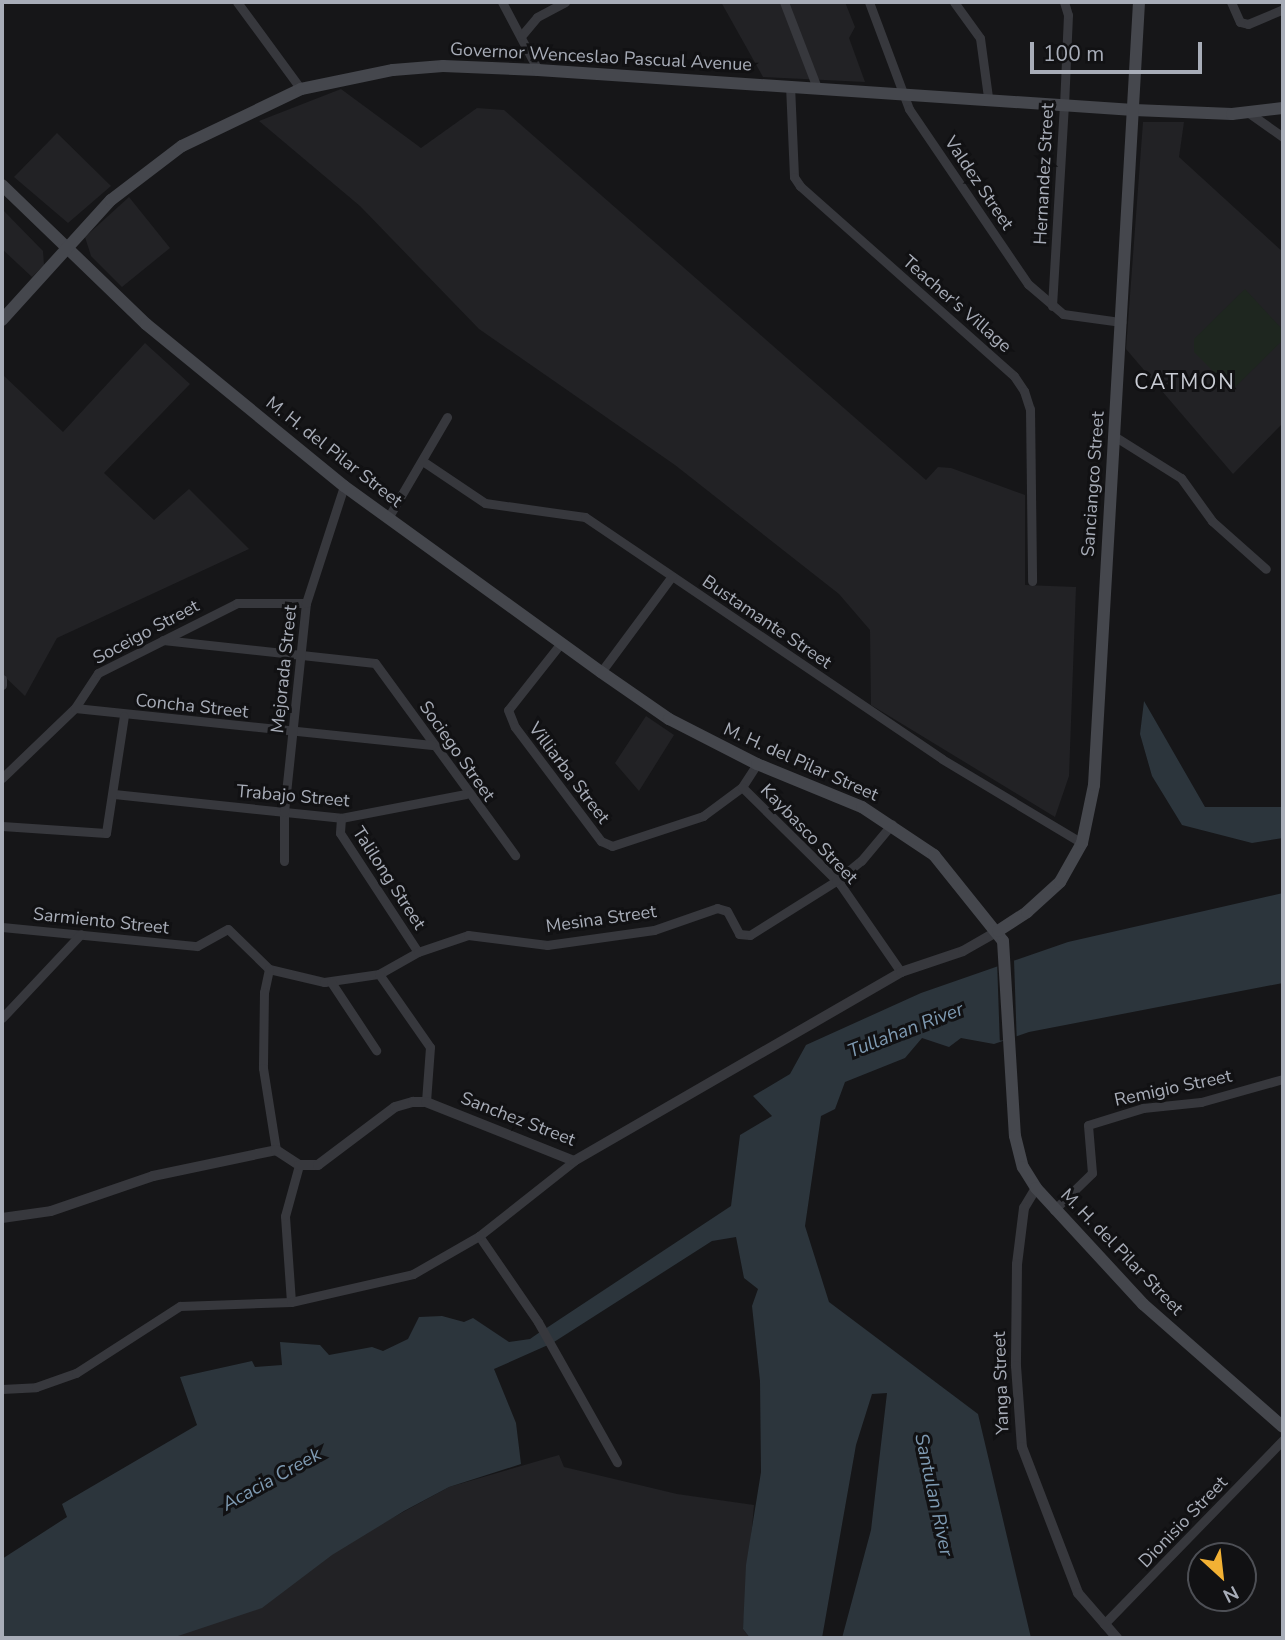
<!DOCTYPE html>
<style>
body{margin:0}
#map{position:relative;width:1285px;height:1640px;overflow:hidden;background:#161618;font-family:"Nunito Sans",sans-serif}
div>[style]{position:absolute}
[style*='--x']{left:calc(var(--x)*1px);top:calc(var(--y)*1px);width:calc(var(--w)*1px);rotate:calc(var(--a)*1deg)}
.built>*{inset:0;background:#222225}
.green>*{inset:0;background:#1e261f}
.water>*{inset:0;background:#2c353c}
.pier>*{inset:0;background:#161618;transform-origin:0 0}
.minor>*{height:9px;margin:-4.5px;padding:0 4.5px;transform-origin:4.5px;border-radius:4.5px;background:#37383d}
.tertiary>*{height:10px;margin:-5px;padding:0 5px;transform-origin:5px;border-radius:5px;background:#37383d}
.secondary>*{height:12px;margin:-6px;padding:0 6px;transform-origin:6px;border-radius:6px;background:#45474d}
span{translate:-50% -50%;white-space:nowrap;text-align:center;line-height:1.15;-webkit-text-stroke:6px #111113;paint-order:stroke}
.street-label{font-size:18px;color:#a8adb8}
.water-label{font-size:19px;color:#7f9bb3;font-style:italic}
.quarter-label{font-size:21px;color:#c9ccd4;letter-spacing:2px}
.frame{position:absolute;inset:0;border:4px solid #a8adb8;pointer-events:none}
.north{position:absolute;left:1187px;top:1542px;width:70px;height:70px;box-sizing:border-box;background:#111113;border:2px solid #4d4f55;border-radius:50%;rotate:153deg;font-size:19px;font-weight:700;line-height:28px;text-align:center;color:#a8adb8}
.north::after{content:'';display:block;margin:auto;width:24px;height:32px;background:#f2b134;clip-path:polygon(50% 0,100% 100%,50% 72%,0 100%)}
.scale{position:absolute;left:1030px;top:42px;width:172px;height:32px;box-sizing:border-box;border:4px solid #a8adb8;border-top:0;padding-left:9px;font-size:21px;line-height:24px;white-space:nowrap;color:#a8adb8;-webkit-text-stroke:5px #111113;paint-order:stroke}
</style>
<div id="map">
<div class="built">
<div style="clip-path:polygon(721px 2px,845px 2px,855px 27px,849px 38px,865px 82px,763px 77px)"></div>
<div style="clip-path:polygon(341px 89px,421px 148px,477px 108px,504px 110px,926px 480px,938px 467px,951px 468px,1025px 495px,1025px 585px,1076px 587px,1069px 776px,1055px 817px,871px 705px,870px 630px,839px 594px,675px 465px,479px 329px,360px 206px,259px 121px)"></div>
<div style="clip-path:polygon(1143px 122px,1184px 122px,1179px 157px,1283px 252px,1283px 423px,1233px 474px,1126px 349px)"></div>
<div style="clip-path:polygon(57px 133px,111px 186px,68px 223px,14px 177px)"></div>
<div style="clip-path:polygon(129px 197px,170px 248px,122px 287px,91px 256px,85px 237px)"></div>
<div style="clip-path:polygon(2px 209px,43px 251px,44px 265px,32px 277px,2px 249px)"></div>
<div style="clip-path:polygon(145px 343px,190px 384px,104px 473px,154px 520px,189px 489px,249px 549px,57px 638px,25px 696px,2px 674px,2px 374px,63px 432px)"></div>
<div style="clip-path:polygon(646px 716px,674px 735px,639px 791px,615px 763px)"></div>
<div style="clip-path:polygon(559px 1455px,564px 1467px,677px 1494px,754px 1505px,743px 1629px,750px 1638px,172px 1638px,449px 1487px)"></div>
</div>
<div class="green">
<div style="clip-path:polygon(1245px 289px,1283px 330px,1283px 340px,1232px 390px,1194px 352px,1194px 339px)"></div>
</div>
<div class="water">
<div style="clip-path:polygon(1144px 701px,1205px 807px,1283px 807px,1283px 838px,1252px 843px,1182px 825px,1152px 776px,1140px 734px)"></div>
<div style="clip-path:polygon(1283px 893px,1283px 983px,1029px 1032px,994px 1044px,961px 1038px,949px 1047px,922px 1038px,905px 1058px,845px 1082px,835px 1109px,821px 1116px,805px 1226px,829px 1302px,978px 1414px,1031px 1638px,842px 1638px,871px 1530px,887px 1393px,872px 1394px,856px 1445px,822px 1638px,750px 1638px,743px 1629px,746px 1565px,761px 1472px,760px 1381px,752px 1306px,758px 1289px,744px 1278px,736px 1237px,712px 1241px,554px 1342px,545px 1329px,731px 1206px,740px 1135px,772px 1116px,753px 1096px,790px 1074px,806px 1045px,921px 993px,1068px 942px)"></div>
<div style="clip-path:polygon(442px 1316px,464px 1322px,473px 1318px,509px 1342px,530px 1339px,540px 1332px,548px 1345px,494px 1369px,516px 1423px,521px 1464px,449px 1487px,404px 1511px,332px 1555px,262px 1608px,172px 1638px,2px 1638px,2px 1559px,67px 1517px,62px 1504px,197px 1425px,180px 1377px,252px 1361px,255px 1367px,282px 1365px,280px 1342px,320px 1345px,329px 1355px,372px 1347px,383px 1351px,408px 1339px,419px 1317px)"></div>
</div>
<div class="pier">
<div style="left:1014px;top:960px;width:80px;height:17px;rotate:88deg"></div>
</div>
<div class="minor">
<div style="--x:237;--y:2;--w:108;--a:53.7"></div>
<div style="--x:502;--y:2;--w:77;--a:62.1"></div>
<div style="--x:784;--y:2;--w:89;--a:68.9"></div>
<div style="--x:869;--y:2;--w:114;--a:69.5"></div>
<div style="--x:909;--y:109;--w:212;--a:55.8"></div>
<div style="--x:1028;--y:284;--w:46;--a:40.6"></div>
<div style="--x:1063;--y:314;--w:59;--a:7.9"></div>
<div style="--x:954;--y:2;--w:44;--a:54.2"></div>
<div style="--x:980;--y:38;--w:60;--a:82.3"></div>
<div style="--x:1231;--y:2;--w:22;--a:66"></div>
<div style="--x:1240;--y:22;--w:8;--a:14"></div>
<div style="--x:1248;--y:24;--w:38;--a:-23"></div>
<div style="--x:522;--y:35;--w:23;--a:-50"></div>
<div style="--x:537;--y:17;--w:32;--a:-28"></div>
<div style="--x:790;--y:85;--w:92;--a:87.5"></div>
<div style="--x:794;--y:177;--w:11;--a:56"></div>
<div style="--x:800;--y:186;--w:286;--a:41.6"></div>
<div style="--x:1014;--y:376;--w:18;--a:56"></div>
<div style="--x:1024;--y:391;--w:19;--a:72"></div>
<div style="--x:1030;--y:409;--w:172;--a:89.3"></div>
<div style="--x:1249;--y:113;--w:42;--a:35.2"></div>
<div style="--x:1052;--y:306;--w:200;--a:-86.6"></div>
<div style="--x:1064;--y:106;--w:91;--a:-87.5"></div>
<div style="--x:1068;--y:15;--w:14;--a:-107"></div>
<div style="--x:1114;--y:436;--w:79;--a:32.1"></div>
<div style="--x:1181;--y:478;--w:53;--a:54.2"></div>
<div style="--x:1212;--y:521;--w:72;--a:41.6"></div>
<div style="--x:424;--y:462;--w:73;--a:33.9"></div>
<div style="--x:485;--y:503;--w:101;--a:8"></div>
<div style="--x:585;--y:517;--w:431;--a:34.1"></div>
<div style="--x:942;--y:759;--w:163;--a:31"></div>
<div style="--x:388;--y:518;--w:117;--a:-59.7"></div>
<div style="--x:163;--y:640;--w:213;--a:6.2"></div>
<div style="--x:375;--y:663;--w:238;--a:53.9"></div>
<div style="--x:561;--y:643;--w:85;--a:128.3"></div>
<div style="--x:508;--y:710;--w:18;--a:68"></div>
<div style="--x:515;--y:727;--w:143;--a:53"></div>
<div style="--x:601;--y:841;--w:12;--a:24"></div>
<div style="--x:612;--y:846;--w:96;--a:-18.2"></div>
<div style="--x:703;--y:816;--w:49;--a:-36.6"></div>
<div style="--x:742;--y:787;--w:27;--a:-57"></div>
<div style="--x:601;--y:672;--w:119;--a:-53.5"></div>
<div style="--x:2;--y:679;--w:6;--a:90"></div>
<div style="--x:75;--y:708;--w:359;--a:5.9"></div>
<div style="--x:2;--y:778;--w:101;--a:-43.8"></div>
<div style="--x:75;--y:708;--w:42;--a:-56.7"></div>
<div style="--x:98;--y:673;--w:156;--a:-26.7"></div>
<div style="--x:237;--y:603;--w:69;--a:0"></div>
<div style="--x:742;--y:787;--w:138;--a:44.7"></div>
<div style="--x:840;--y:884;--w:107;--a:55.3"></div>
<div style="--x:114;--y:794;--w:228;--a:6"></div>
<div style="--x:341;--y:818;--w:127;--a:-10.9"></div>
<div style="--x:341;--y:818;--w:15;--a:94"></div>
<div style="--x:340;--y:833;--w:142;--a:56.8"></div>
<div style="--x:2;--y:826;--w:104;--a:3.9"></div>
<div style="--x:106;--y:833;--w:118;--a:-81.3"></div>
<div style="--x:284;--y:861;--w:49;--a:-90"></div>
<div style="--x:284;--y:812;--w:210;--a:-84"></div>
<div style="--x:306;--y:603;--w:123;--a:-72"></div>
<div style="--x:2;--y:927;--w:196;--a:5.6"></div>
<div style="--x:197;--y:946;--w:35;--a:-29"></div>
<div style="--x:228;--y:929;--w:57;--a:44.3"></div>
<div style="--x:269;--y:969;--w:57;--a:13.3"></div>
<div style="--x:324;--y:982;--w:56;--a:-8.3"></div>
<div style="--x:379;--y:974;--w:45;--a:-29.4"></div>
<div style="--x:418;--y:952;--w:53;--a:-18.8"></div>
<div style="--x:468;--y:935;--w:80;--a:7.2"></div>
<div style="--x:547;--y:945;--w:108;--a:-8"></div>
<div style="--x:654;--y:930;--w:67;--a:-19.2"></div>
<div style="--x:717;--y:908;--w:10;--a:17"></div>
<div style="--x:727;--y:911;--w:26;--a:62"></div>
<div style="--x:739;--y:934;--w:11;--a:5"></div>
<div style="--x:750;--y:935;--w:102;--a:-32.1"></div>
<div style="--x:836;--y:881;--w:32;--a:-39"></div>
<div style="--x:861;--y:861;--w:48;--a:-50"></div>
<div style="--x:269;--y:969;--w:24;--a:102"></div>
<div style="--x:264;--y:992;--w:76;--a:90.8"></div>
<div style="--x:263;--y:1068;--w:83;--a:81"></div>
<div style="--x:379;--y:974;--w:89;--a:55.1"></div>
<div style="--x:430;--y:1047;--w:55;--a:94.2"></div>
<div style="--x:331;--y:982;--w:82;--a:56.5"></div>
<div style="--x:2;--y:1018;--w:115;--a:-46.8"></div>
<div style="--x:1054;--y:1210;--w:53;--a:-44.2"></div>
<div style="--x:1092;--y:1173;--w:48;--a:-94.8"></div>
<div style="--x:1088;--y:1125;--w:58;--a:-17.2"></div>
<div style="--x:1143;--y:1108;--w:58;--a:-5.9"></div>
<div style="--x:1201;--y:1102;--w:85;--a:-15.7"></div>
<div style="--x:479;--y:1236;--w:104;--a:55.5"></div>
<div style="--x:538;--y:1322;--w:161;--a:60.6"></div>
<div style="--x:291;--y:1302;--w:86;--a:-94"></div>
<div style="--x:285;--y:1216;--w:53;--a:-74.6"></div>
<div style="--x:2;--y:1389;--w:34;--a:-3"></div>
<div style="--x:36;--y:1387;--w:42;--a:-19.3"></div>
<div style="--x:76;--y:1373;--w:124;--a:-32.8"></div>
<div style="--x:180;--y:1306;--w:111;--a:-2.1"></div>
<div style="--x:291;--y:1302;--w:125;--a:-12.9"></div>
<div style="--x:413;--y:1274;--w:76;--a:-29.9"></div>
<div style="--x:479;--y:1236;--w:121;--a:-38.3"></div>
<div style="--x:1104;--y:1624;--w:257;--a:-45.8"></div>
</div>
<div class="tertiary">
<div style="--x:1036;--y:1188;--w:23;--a:121"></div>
<div style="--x:1024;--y:1208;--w:56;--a:97.1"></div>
<div style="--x:1017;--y:1264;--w:102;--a:90.6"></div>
<div style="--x:1016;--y:1366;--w:81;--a:85.8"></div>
<div style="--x:1022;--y:1447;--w:156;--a:69"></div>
<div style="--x:1078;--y:1593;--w:60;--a:49.1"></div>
<div style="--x:2;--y:1218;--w:49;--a:-8.1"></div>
<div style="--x:51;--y:1211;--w:108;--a:-18.9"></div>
<div style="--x:153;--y:1176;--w:126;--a:-11.9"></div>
<div style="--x:276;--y:1150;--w:27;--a:33"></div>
<div style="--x:299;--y:1165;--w:19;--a:0"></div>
<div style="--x:318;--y:1165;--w:96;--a:-37"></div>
<div style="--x:395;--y:1107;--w:19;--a:-16"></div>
<div style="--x:413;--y:1102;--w:13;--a:0"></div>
<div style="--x:426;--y:1102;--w:159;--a:21.7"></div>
<div style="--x:574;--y:1161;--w:378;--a:-30"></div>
<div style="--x:901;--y:972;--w:65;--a:-18.7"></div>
<div style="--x:963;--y:951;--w:40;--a:-29.7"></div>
</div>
<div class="secondary">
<div style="--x:2;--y:185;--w:200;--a:44"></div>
<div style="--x:146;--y:324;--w:256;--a:39.3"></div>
<div style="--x:344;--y:486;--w:317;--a:35.9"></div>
<div style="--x:601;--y:672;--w:83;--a:34.7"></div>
<div style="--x:669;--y:719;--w:99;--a:27.1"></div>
<div style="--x:757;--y:764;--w:113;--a:22.3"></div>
<div style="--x:862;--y:807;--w:87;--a:33.7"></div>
<div style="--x:934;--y:855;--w:110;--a:51.3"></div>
<div style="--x:1003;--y:941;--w:195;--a:86.5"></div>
<div style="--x:1015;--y:1136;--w:32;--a:76"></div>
<div style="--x:1023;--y:1167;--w:25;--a:58"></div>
<div style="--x:1036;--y:1188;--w:158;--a:47.3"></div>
<div style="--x:1143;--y:1304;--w:186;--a:41.3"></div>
<div style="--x:2;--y:320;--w:162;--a:-47.8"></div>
<div style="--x:111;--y:200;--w:89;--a:-37.3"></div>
<div style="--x:182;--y:146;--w:132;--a:-25.6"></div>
<div style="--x:301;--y:89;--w:94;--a:-11.7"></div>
<div style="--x:393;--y:70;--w:50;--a:-4.6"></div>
<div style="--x:443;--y:66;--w:95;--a:2.4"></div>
<div style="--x:538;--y:70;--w:597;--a:3.84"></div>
<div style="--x:1134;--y:110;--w:98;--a:2.3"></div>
<div style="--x:1232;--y:114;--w:51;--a:-6.7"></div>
<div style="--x:998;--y:931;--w:35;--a:-33"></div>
<div style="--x:1027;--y:912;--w:45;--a:-42.3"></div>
<div style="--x:1060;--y:882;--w:45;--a:-60.6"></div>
<div style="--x:1082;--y:843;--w:59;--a:-78.3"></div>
<div style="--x:1094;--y:785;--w:784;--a:-86.71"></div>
</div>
<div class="street-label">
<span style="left:601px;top:57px;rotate:3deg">Governor Wenceslao Pascual Avenue</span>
<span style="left:1044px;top:174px;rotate:-87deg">Hernandez Street</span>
<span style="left:979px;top:183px;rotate:56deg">Valdez Street</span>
<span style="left:957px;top:304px;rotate:41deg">Teacher's Village</span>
<span style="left:334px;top:452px;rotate:38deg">M. H. del Pilar Street</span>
<span style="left:1093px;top:484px;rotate:-86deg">Sanciangco Street</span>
<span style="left:767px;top:622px;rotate:34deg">Bustamante Street</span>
<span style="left:146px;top:632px;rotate:-28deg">Soceigo Street</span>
<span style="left:284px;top:669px;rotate:-84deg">Mejorada Street</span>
<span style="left:192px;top:706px;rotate:6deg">Concha Street</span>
<span style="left:457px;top:751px;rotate:55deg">Sociego Street</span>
<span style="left:801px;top:762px;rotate:24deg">M. H. del Pilar Street</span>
<span style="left:569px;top:773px;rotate:53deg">Villiarba Street</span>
<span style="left:293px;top:796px;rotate:5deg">Trabajo Street</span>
<span style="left:809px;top:834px;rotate:46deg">Kaybasco Street</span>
<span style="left:389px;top:878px;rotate:57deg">Talilong Street</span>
<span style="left:601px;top:919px;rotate:-8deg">Mesina Street</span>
<span style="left:101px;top:921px;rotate:6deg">Sarmiento Street</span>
<span style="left:1173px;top:1088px;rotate:-12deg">Remigio Street</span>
<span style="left:518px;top:1119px;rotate:21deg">Sanchez Street</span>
<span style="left:1122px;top:1252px;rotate:46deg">M. H. del Pilar Street</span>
<span style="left:1001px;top:1383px;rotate:-92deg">Yanga Street</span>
<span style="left:1183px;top:1522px;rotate:-46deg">Dionisio Street</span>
</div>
<div class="water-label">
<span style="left:906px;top:1031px;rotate:-21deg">Tullahan River</span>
<span style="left:272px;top:1480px;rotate:-29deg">Acacia Creek</span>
<span style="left:933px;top:1495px;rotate:78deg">Santulan River</span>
</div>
<div class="quarter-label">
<span style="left:1185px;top:382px">CATMON</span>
</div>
<div class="frame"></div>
<div class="north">N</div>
<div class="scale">100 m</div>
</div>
